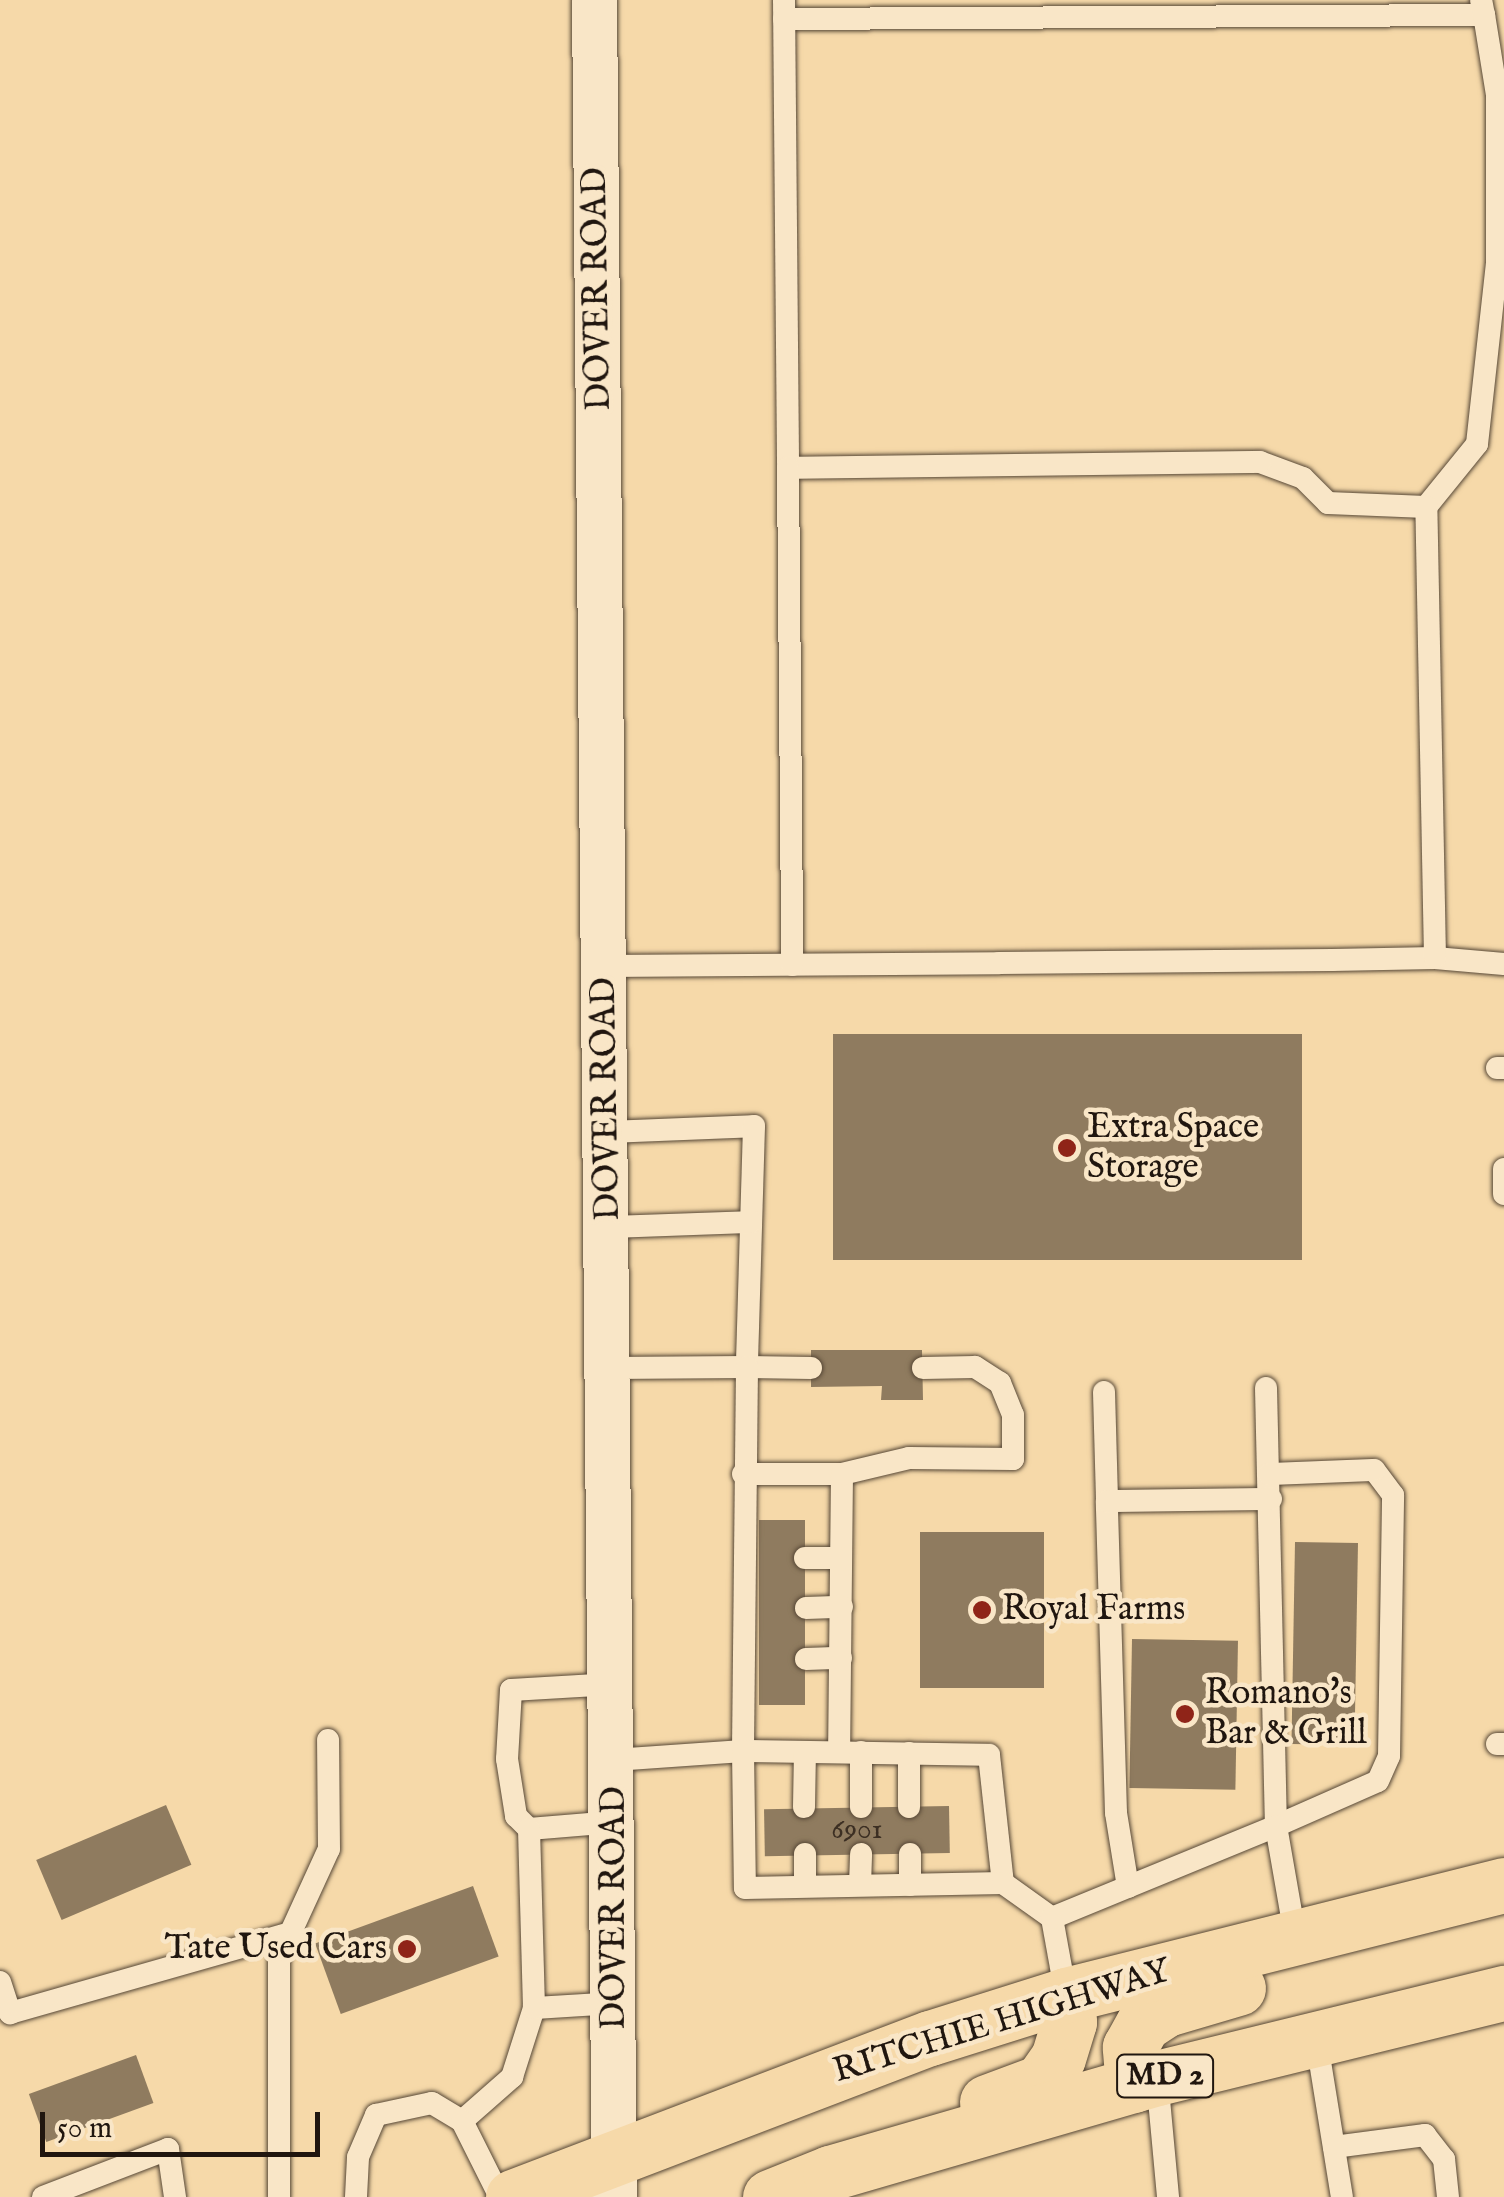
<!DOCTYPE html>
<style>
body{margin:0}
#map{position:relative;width:1504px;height:2197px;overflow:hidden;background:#f6d9a9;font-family:"IM FELL English",serif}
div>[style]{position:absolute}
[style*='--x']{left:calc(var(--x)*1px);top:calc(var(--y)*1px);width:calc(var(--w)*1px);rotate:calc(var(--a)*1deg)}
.building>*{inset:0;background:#8f7b5f;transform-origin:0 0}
.roads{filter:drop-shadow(0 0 2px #564736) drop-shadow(0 0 2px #564736)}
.lane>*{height:22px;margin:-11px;padding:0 11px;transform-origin:11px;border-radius:11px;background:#f9e6c7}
.street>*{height:45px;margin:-22.5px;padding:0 22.5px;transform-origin:22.5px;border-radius:22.5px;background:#f9e6c7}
.primary>*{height:55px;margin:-27.5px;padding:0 27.5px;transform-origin:27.5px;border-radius:27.5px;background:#f6d9a9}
.dots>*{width:28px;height:28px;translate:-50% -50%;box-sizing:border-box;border:5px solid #f9e6c7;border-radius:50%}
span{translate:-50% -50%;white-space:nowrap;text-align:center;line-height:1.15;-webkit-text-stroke:9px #f9e6c7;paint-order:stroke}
.number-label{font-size:30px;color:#3c2f23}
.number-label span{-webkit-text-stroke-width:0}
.shield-label span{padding:2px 8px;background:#f9e6c7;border:2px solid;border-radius:8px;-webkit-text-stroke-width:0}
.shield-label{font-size:32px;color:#20160f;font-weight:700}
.street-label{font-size:35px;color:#20160f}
.poi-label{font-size:35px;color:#20160f}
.left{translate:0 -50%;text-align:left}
.right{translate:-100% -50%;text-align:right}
.scale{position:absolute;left:40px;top:2112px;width:280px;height:45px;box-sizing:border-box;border:5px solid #20160f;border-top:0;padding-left:12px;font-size:30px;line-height:35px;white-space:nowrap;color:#20160f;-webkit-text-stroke:8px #f9e6c7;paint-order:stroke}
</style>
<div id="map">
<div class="building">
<div style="left:833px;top:1034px;width:469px;height:226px"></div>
<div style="clip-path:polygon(811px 1350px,922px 1350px,923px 1400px,881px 1400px,882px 1386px,811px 1387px)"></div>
<div style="left:759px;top:1520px;width:46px;height:185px"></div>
<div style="left:920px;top:1532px;width:124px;height:156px"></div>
<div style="left:1295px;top:1542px;width:63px;height:202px;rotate:1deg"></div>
<div style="left:1132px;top:1639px;width:106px;height:149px;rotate:1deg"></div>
<div style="left:166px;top:1805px;width:65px;height:141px;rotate:67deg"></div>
<div style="left:949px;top:1806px;width:47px;height:185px;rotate:89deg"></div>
<div style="left:473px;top:1886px;width:75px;height:168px;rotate:70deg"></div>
<div style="left:136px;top:2055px;width:51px;height:114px;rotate:70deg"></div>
</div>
<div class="roads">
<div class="lane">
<div style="--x:784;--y:0;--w:468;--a:89.5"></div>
<div style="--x:784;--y:19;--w:700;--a:-0.33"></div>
<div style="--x:1484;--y:15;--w:15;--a:-101"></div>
<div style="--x:1426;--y:507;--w:81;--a:-51"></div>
<div style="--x:1477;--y:444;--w:181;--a:-83.7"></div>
<div style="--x:1497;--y:264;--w:169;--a:-90"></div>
<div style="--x:1497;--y:95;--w:81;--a:-99.2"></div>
<div style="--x:1435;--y:958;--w:69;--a:5"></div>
<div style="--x:605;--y:966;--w:394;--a:-0.4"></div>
<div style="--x:999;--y:963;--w:333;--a:-0.5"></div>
<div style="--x:1332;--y:960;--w:103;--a:-1.1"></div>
<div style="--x:1435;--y:958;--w:451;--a:-91.1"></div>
<div style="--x:1426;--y:507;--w:98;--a:-177.7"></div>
<div style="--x:1328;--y:503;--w:35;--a:-135"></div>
<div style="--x:1303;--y:478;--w:46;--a:-159.6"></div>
<div style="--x:1260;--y:462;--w:472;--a:179.3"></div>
<div style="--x:788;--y:468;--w:497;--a:89.5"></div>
<div style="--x:1497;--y:1068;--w:7;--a:0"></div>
<div style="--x:607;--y:1132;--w:147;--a:-2.3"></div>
<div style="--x:754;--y:1126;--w:241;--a:91.7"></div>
<div style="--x:747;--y:1367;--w:64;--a:0.9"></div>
<div style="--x:1504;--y:1169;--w:25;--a:90"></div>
<div style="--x:608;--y:1227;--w:143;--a:-2"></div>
<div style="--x:610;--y:1368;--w:137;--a:-0.4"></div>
<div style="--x:747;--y:1367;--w:384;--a:90.6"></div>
<div style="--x:743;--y:1751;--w:246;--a:0.9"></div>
<div style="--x:989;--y:1755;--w:129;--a:83.8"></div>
<div style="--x:1266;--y:1388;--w:438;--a:88.7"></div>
<div style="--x:1276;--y:1826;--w:111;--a:-23.8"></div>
<div style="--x:1378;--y:1781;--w:27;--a:-66"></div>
<div style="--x:1389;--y:1756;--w:261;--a:-89.1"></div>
<div style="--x:1393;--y:1495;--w:31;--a:-127"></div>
<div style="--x:1374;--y:1470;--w:105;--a:177.8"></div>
<div style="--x:1104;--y:1392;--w:109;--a:88.4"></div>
<div style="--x:743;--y:1474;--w:99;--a:0"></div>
<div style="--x:842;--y:1474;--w:278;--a:90.6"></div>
<div style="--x:842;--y:1474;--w:69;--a:-13.4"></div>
<div style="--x:909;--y:1458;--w:104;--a:0.6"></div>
<div style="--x:1013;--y:1459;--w:44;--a:-90"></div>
<div style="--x:1013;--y:1415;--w:35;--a:-112"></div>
<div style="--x:1000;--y:1383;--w:30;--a:-147"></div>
<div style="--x:975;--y:1367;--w:52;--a:178.9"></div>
<div style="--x:805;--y:1558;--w:36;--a:0"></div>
<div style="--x:806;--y:1608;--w:36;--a:-2"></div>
<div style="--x:806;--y:1659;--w:35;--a:-2"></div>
<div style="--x:613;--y:1684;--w:102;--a:176.6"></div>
<div style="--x:511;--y:1690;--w:69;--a:93.3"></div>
<div style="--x:507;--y:1759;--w:58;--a:81"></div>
<div style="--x:516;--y:1816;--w:18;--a:45"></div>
<div style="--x:529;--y:1829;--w:85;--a:-4.7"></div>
<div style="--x:1497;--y:1744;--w:7;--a:0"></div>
<div style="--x:909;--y:1753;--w:54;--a:90"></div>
<div style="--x:614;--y:1760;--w:129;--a:-4"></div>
<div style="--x:743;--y:1751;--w:137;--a:89.2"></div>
<div style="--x:745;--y:1888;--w:258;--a:-1.1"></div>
<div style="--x:1003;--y:1883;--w:60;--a:35.5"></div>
<div style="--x:1052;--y:1918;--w:78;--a:79.7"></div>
<div style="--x:804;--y:1807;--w:55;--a:-89"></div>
<div style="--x:861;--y:1807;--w:55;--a:-90"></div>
<div style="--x:860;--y:1885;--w:31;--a:-88"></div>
<div style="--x:910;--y:1885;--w:31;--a:-90"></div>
<div style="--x:805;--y:1886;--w:32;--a:-90"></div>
<div style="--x:1128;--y:1887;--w:75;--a:-99.2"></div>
<div style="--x:1116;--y:1813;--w:312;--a:-91.7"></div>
<div style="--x:1107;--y:1501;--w:164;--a:-0.7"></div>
<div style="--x:1052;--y:1918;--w:242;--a:-22.3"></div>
<div style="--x:1276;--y:1826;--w:111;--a:80.1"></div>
<div style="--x:0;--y:1982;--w:33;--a:72"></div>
<div style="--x:10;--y:2013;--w:295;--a:-15.9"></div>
<div style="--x:534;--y:2008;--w:81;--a:-3.5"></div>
<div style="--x:1316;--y:2037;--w:162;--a:80.8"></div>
<div style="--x:1157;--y:2078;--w:120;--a:84.7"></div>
<div style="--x:462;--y:2121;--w:67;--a:-41.3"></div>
<div style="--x:512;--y:2077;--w:72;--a:-72.3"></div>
<div style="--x:534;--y:2008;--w:179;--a:-91.6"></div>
<div style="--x:1334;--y:2147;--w:92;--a:-7.5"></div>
<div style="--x:1425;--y:2135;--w:31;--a:52"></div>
<div style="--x:1444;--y:2159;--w:38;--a:84"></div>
<div style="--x:43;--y:2197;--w:134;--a:-21"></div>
<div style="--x:168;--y:2149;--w:49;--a:81.7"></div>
<div style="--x:279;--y:2197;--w:239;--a:-90"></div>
<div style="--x:279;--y:1958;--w:120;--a:-65.4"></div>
<div style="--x:329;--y:1849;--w:109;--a:-90.5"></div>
<div style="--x:356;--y:2197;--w:40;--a:-87.1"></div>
<div style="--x:358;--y:2157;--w:46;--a:-66.8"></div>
<div style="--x:376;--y:2115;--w:57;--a:-12.1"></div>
<div style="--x:432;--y:2103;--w:35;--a:31"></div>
<div style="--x:462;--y:2121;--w:85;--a:63.4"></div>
</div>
<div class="street">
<div style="--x:594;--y:0;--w:2197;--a:89.48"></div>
</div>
<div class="primary">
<div style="--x:1133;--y:2085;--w:38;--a:-95"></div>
<div style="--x:1130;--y:2047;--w:26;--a:-61"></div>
<div style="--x:1143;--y:2024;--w:27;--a:-33"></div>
<div style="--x:1166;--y:2009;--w:75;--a:-16.3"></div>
<div style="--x:987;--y:2102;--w:58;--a:-20.3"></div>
<div style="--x:1041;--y:2082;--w:29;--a:-55"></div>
<div style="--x:1058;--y:2058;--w:38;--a:-73"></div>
<div style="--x:1069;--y:2022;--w:27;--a:-96"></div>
<div style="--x:513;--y:2197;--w:446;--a:-20.9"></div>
<div style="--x:930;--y:2038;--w:143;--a:-17.5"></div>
<div style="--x:1066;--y:1995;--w:452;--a:-14.1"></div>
<div style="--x:770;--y:2197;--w:65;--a:-21.8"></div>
<div style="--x:830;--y:2173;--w:341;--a:-16.2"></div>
<div style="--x:1157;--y:2078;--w:357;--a:-13.8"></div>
</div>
</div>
<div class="dots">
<div style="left:1067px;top:1148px;background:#8f2418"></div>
<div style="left:982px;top:1610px;background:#8f2418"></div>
<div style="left:1185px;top:1714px;background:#8f2418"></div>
<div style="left:407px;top:1949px;background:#8f2418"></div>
</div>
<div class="number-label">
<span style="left:857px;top:1830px">6901</span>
</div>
<div class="shield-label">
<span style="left:1165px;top:2076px">MD 2</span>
</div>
<div class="street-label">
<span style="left:598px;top:289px;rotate:-91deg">DOVER ROAD</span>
<span style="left:607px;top:1099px;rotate:-91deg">DOVER ROAD</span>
<span style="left:615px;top:1908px;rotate:-90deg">DOVER ROAD</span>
<span style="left:1002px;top:2022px;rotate:-17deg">RITCHIE HIGHWAY</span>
</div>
<div class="poi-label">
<span class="left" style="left:1087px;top:1148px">Extra Space<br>Storage</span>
<span class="left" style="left:1002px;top:1610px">Royal Farms</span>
<span class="left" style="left:1205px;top:1714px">Romano's<br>Bar &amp; Grill</span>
<span class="right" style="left:387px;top:1949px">Tate Used Cars</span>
</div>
<div class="scale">50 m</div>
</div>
